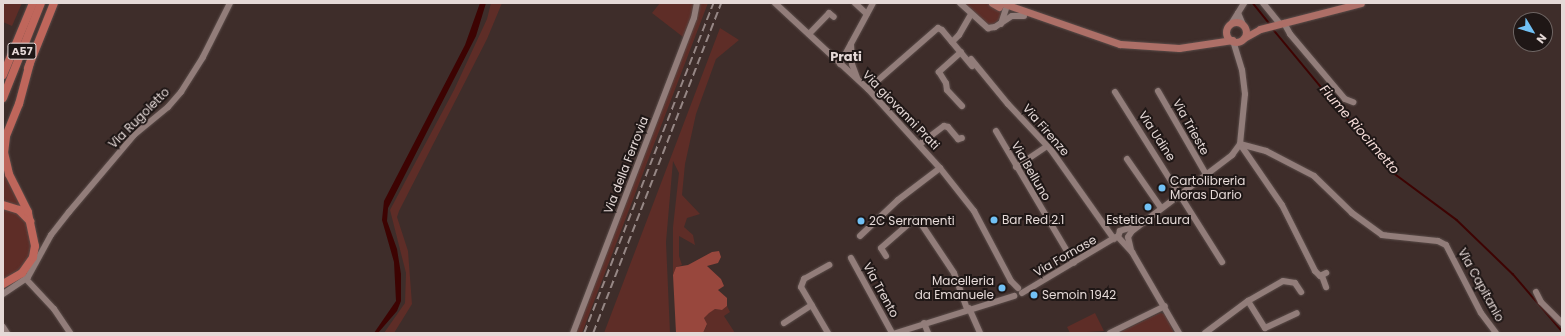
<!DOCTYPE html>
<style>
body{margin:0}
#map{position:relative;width:1565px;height:336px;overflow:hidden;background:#3e2d2a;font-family:Poppins,sans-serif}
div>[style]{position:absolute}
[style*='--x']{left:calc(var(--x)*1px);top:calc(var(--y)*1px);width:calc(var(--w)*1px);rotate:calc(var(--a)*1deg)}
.green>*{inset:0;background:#5e2d27}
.forest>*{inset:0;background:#98473d}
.water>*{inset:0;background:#3d0302}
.stream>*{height:1.5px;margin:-0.75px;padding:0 0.75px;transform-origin:0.75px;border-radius:0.75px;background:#3d0302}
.roads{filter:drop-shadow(0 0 1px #5a4c49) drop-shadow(0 0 1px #5a4c49)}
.minor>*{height:6px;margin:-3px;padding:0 3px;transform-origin:3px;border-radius:3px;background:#927d7a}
.major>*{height:7px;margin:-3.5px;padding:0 3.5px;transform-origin:3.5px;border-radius:3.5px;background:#ad6f67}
.major>.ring{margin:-3.5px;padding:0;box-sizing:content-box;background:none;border:7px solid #ad6f67;border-radius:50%}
.highway>*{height:8px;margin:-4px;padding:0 4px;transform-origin:4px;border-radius:4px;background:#bf665b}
.rail>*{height:1.5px;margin-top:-0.75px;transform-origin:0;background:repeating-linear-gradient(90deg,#968785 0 8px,transparent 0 12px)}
.dots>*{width:11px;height:11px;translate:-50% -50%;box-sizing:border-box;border:2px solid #1f1716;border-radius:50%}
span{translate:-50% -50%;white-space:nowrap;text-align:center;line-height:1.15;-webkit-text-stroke:4px #1f1716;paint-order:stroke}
.shield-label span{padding:1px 3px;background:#1f1716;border:1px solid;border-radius:3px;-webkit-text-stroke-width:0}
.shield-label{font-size:11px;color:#e5d9d7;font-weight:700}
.street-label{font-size:12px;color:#e5d9d7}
.poi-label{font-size:12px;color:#e5d9d7}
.left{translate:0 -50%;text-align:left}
.right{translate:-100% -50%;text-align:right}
.neighbourhood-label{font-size:13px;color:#e5d9d7;font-weight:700}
.water-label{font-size:13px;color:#f6ddd9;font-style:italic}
.frame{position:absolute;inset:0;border:4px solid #e5d9d7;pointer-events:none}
.north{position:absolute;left:1513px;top:12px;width:40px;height:40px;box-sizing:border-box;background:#1f1716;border:1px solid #6e6563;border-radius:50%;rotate:128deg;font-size:11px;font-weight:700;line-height:16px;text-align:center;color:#e5d9d7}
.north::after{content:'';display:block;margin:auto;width:14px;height:18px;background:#71c1f5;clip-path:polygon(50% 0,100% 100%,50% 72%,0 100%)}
</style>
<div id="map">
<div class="green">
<div style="clip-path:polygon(3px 3px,22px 3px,12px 26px,3px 22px)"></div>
<div style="clip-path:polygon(491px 3px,502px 3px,487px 39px,399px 211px,397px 217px,408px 251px,412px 304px,394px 333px,384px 333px,405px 303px,406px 273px,390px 210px,454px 90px,487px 19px)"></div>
<div style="clip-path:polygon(660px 3px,708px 3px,582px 333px,575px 333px,687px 40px,652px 13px)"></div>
<div style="clip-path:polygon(963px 3px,989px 3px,1000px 10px,1001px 17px,994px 24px,985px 24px)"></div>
<div style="clip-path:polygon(720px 28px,739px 40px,716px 59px,696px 114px,685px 164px,682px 195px,700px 214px,687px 218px,684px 227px,693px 235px,695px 245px,679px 236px,679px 256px,682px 265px,676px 267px,673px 275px,673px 227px,679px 173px,673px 161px,666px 242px,670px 333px,604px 333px)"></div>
<div style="clip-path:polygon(3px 170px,11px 188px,25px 210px,3px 203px)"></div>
<div style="clip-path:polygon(3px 208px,17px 212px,26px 222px,32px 239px,29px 255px,22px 267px,3px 280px)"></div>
<div style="clip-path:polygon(727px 306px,730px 312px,724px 316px,735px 333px,703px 333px,707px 325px,704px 318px,709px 312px,715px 309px,722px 310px)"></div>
<div style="clip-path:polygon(1095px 313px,1104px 331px,1070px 333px,1067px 327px)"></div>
<div style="clip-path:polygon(1160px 313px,1165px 314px,1174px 333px,1118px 333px)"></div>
</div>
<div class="forest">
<div style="clip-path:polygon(719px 251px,721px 257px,718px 263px,707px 266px,721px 279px,724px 286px,718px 290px,727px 298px,727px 306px,722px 310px,715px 309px,709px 313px,704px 318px,707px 324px,703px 333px,676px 333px,673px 275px,676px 267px,688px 265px,712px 252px)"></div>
</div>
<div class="water">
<div style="clip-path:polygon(480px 3px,486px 3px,476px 36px,388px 208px,387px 221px,397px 249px,401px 274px,401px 301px,397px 311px,378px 333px,374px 333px,396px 301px,394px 262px,382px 220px,384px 201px,465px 45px)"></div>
</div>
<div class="stream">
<div style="--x:1253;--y:3;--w:27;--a:51"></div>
<div style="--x:1273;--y:29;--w:185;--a:50.3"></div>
<div style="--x:1391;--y:171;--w:82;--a:36.6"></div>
<div style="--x:1457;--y:220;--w:78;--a:44"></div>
<div style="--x:1513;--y:274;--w:75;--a:49.3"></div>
</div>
<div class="roads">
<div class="minor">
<div style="--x:775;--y:3;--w:127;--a:42.8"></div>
<div style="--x:868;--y:89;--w:107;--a:47.7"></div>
<div style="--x:940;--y:168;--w:55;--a:51.7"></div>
<div style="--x:974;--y:211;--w:79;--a:62.1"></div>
<div style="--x:1011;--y:281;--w:10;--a:45"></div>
<div style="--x:855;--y:3;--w:16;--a:43"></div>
<div style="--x:960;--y:3;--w:38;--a:42"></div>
<div style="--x:988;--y:28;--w:7;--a:-8"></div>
<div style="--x:995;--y:27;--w:20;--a:-33"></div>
<div style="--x:1012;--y:16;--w:12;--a:0"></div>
<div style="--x:1263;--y:3;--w:27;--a:51"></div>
<div style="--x:1238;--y:13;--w:13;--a:67"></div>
<div style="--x:1284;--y:23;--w:13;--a:61"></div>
<div style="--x:1290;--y:34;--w:85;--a:49.8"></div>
<div style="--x:1345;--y:99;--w:9;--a:21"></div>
<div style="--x:1001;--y:24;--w:16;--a:-72"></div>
<div style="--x:1231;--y:24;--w:25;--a:-58"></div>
<div style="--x:809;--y:34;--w:29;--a:-46"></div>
<div style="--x:829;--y:13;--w:6;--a:39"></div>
<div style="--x:952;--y:42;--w:10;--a:-45"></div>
<div style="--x:959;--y:35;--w:24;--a:-60"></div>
<div style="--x:851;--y:44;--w:20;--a:87"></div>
<div style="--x:852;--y:64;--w:15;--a:70"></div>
<div style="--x:961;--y:52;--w:30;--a:138"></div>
<div style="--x:939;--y:72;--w:13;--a:58"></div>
<div style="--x:946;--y:83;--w:7;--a:82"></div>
<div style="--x:947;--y:90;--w:22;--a:47"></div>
<div style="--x:971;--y:59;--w:58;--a:50.6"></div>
<div style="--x:1008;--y:104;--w:63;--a:46.9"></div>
<div style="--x:1051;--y:150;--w:109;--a:54.7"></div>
<div style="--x:840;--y:64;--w:69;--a:-61.6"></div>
<div style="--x:868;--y:89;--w:93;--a:-41.1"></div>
<div style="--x:938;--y:28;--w:4;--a:27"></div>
<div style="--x:942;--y:30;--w:47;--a:50.2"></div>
<div style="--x:1158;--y:91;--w:96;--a:60"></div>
<div style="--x:1115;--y:92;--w:201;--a:57.8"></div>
<div style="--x:996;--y:131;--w:153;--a:59.4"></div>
<div style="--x:920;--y:144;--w:30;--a:-37"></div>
<div style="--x:944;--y:126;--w:4;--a:14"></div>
<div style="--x:948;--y:127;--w:16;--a:50"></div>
<div style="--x:958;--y:139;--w:4;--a:-14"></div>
<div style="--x:1240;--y:144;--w:27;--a:15"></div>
<div style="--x:1266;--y:151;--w:54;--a:27.5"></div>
<div style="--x:1314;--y:176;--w:53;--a:44.2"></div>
<div style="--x:1352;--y:213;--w:37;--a:36"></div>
<div style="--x:1382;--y:235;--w:56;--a:6.1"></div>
<div style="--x:1438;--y:241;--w:9;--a:27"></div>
<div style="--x:1446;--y:245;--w:76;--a:62.8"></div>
<div style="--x:1481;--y:313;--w:25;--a:53"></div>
<div style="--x:1240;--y:144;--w:74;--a:55.5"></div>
<div style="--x:1282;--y:205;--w:74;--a:63.4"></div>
<div style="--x:1315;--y:271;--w:7;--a:45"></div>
<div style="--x:1320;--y:276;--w:7;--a:-27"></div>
<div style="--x:1127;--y:159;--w:60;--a:55.2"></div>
<div style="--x:1016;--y:167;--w:36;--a:-34"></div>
<div style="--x:1136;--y:226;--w:17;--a:163"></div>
<div style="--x:1120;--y:231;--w:6;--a:108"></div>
<div style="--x:1118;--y:237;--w:21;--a:47"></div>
<div style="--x:1132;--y:252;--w:94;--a:59.9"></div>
<div style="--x:860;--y:236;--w:52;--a:-43.5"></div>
<div style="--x:898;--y:200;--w:53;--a:-37.3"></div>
<div style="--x:1131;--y:250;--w:13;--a:-103"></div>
<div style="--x:1128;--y:237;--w:7;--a:-56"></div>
<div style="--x:1132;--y:231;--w:126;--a:-37.2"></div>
<div style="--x:1232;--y:155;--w:14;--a:-54"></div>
<div style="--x:1240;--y:144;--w:50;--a:-84.3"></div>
<div style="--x:1245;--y:94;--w:24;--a:-97"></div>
<div style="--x:1242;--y:70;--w:30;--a:-107"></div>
<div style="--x:886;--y:256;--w:9;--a:-122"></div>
<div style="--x:881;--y:248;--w:43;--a:-41.2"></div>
<div style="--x:913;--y:220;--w:7;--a:16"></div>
<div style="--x:920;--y:222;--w:61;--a:56.3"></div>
<div style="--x:954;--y:273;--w:38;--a:70"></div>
<div style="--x:851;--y:258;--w:85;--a:61.3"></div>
<div style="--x:1322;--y:276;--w:12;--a:70"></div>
<div style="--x:26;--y:279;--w:41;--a:47"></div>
<div style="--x:54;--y:309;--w:29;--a:56"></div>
<div style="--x:1536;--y:292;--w:11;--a:63"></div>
<div style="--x:1541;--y:302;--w:30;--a:45"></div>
<div style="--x:1022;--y:293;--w:109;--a:-30.8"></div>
<div style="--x:3;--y:294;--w:30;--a:-34"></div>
<div style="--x:28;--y:277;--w:48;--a:-61.3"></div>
<div style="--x:51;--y:235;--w:29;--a:-52"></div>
<div style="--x:69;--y:212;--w:101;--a:-49.8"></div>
<div style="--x:134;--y:135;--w:44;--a:-39.5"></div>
<div style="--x:168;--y:107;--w:20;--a:-49"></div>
<div style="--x:181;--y:92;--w:41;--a:-57.8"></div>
<div style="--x:203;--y:57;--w:60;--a:-63.4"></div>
<div style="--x:1248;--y:301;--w:32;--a:58"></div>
<div style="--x:1265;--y:328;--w:35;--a:-25"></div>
<div style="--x:969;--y:308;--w:27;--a:66"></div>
<div style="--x:784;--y:323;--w:33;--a:-33"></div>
<div style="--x:924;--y:323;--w:11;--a:68"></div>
<div style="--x:3;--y:327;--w:7;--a:56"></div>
<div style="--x:573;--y:333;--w:337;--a:-69"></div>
<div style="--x:694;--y:18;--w:15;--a:-79"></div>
<div style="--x:828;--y:333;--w:53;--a:-120.4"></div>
<div style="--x:801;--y:287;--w:9;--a:-69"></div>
<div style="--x:804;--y:279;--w:29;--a:-29"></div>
<div style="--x:896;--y:333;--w:124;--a:-17.4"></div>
<div style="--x:1110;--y:333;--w:61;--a:-26.1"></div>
<div style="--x:1205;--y:333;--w:54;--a:-36.7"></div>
<div style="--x:1248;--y:301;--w:40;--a:-29.7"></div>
<div style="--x:1283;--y:281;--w:12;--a:9"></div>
<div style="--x:1295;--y:283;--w:11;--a:56"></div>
</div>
<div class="major">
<div style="--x:992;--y:3;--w:8;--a:30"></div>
<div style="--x:1002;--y:3;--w:125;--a:19.2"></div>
<div style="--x:1120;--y:44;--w:59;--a:3.9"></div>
<div style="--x:1179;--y:48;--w:54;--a:-8.6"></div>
<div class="ring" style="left:1226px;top:22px;width:13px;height:13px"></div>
<div style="--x:1244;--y:38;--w:18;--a:-29"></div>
<div style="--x:1260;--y:29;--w:104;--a:-14.4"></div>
</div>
<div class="highway">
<div style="--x:28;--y:68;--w:70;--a:-68.2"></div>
<div style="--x:3;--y:75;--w:78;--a:-67.4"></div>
<div style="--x:3;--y:98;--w:102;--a:-68.2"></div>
<div style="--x:3;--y:205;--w:17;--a:17"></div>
<div style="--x:19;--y:210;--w:16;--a:45"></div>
<div style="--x:3;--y:284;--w:22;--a:-30"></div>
<div style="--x:22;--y:273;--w:19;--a:-55"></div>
<div style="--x:33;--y:257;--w:11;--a:-80"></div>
<div style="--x:35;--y:246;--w:35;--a:-102"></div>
<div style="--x:28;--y:212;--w:42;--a:-116.6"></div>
<div style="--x:9;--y:174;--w:22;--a:-103"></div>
<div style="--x:4;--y:153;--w:17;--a:-83"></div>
<div style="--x:6;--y:136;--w:35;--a:-68"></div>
<div style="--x:19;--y:104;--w:42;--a:-75"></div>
</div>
</div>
<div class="rail">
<div style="--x:584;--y:333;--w:354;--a:-68.6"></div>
<div style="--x:593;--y:333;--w:354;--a:-68.8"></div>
</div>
<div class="dots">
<div style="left:1162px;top:188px;background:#71c1f5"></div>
<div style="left:1148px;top:207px;background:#71c1f5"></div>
<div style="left:994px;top:220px;background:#71c1f5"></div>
<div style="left:861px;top:221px;background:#71c1f5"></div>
<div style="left:1002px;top:288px;background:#71c1f5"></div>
<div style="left:1034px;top:295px;background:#71c1f5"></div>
</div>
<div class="shield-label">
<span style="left:22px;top:51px">A57</span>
</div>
<div class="street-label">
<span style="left:901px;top:110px;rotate:46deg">Via giovanni Prati</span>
<span style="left:139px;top:118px;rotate:-45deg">Via Rugoletto</span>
<span style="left:1191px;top:127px;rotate:61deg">Via Trieste</span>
<span style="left:1046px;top:130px;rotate:49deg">Via Firenze</span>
<span style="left:1157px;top:136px;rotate:57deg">Via Udine</span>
<span style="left:626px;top:165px;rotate:-69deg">Via della Ferrovia</span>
<span style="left:1031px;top:171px;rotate:60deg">Via Belluno</span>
<span style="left:1065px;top:256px;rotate:-30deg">Via Fornase</span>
<span style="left:1481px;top:285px;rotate:61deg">Via Capitanio</span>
<span style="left:881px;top:290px;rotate:61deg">Via Trento</span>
</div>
<div class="poi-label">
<span class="left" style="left:1170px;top:188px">Cartolibreria<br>Moras Dario</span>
<span class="left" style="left:1002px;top:220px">Bar Red 2.1</span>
<span style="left:1148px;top:220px">Estetica Laura</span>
<span class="left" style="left:869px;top:221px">2C Serramenti</span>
<span class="right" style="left:994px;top:288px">Macelleria<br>da Emanuele</span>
<span class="left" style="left:1042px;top:295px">Semoin 1942</span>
</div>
<div class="neighbourhood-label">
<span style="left:846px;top:57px">Prati</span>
</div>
<div class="water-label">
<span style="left:1359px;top:130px;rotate:49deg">Fiume Riocimetto</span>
</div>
<div class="frame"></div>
<div class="north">N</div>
</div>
